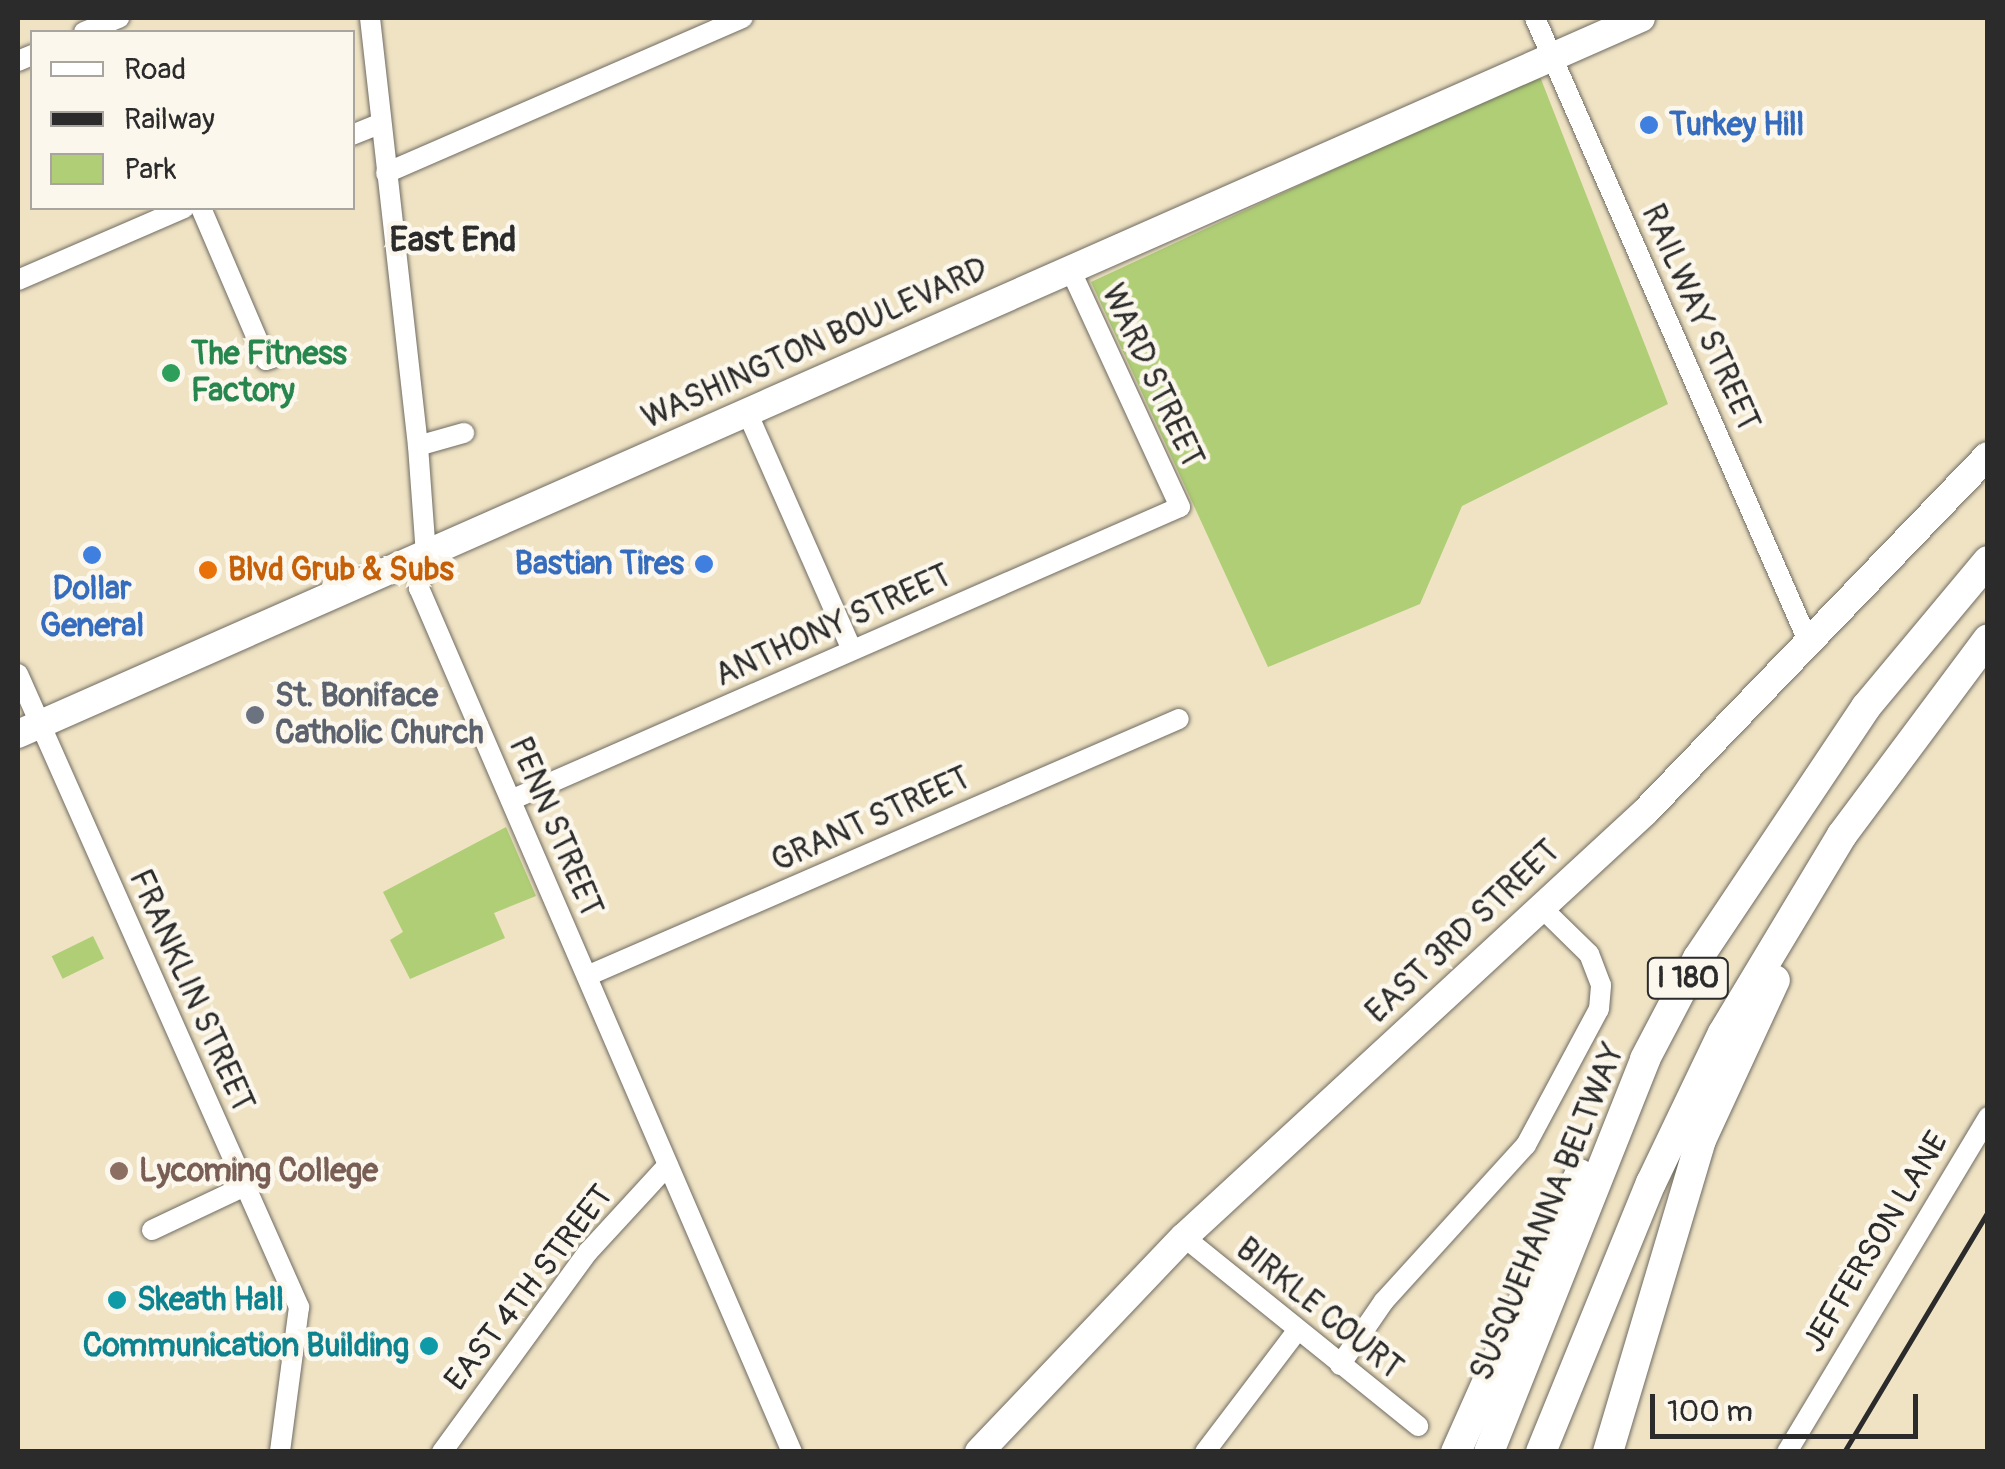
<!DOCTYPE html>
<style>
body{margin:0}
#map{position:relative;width:2005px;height:1469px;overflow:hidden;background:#efe3c4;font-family:Pangolin,sans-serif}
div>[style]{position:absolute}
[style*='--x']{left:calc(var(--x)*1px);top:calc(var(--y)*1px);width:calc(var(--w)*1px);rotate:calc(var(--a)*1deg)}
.green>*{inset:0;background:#afce76;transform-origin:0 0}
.roads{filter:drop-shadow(0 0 2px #706b61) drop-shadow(0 0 2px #706b61)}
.minor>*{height:20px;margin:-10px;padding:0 10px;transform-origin:10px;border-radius:10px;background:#fff}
.major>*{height:28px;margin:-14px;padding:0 14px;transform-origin:14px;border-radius:14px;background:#fff}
.highway>*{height:30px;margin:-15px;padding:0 15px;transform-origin:15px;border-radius:15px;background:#fff}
.rail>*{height:5px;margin:-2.5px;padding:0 2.5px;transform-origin:2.5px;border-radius:2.5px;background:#2b2b2b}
.dots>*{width:28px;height:28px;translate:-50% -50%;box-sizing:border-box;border:5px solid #fbf7ec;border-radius:50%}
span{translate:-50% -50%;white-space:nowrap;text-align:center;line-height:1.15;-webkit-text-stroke:9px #fbf7ec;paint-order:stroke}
.shield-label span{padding:2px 8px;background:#fbf7ec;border:2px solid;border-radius:8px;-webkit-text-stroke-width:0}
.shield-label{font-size:30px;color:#2b2b2b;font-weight:700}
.shop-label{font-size:32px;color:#366cbe;font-weight:700}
.left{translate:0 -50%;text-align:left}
.right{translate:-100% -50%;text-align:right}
.street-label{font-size:32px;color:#2b2b2b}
.leisure-label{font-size:32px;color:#27864d;font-weight:700}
.food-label{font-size:32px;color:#c56008;font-weight:700}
.worship-label{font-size:32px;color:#5b616d;font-weight:700}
.education-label{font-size:32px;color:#785e54;font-weight:700}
.culture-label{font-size:32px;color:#0d838f;font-weight:700}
.neighbourhood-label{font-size:35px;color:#2b2b2b;font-weight:700}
.frame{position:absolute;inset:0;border:20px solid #2b2b2b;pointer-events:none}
.legend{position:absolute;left:30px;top:30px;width:325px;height:180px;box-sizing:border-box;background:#fbf7ec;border:2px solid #a8a59f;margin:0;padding:12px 18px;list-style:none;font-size:30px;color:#2b2b2b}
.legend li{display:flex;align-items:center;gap:20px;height:50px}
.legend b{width:50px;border:2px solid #a8a59f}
.scale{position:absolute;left:1650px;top:1394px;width:268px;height:45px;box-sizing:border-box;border:5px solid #2b2b2b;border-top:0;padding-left:12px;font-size:30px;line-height:35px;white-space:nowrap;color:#2b2b2b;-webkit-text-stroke:8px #fbf7ec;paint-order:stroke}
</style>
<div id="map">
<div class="green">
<div style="clip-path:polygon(1539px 74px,1668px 404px,1462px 506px,1420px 604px,1268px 667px,1091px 282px)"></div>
<div style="clip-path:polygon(506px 827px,536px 896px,494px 913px,505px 938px,410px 979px,390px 940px,403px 932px,383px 892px)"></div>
<div style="left:93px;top:936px;width:25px;height:46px;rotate:64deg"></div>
</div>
<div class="roads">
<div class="minor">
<div style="--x:370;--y:18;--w:431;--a:83.6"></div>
<div style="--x:418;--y:446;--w:108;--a:85.8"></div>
<div style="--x:426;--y:554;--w:35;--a:102"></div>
<div style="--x:419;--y:588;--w:941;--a:66.65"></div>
<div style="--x:1535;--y:18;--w:682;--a:66.33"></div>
<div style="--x:84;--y:32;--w:38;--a:-22"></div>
<div style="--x:18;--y:61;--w:15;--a:-23"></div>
<div style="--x:352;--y:135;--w:31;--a:-22"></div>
<div style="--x:386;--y:173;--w:389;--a:-23.5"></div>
<div style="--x:201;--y:208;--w:165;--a:66.8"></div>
<div style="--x:266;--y:360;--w:6;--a:-18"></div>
<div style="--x:18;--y:280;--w:181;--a:-23.4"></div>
<div style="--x:747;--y:412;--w:260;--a:66.2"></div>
<div style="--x:418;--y:446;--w:48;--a:-15.8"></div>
<div style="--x:18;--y:674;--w:693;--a:66.06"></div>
<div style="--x:299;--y:1307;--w:146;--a:97.5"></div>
<div style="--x:511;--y:800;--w:730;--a:-23.65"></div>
<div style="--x:1180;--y:507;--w:262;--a:-114.8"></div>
<div style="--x:587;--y:976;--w:645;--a:-23.47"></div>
<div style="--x:152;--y:1230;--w:103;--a:-25.3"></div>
<div style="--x:1184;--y:1237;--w:301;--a:38.9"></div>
<div style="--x:1340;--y:1365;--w:78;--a:-55.5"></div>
<div style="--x:1384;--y:1301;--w:211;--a:-47.7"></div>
<div style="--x:1526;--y:1145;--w:154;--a:-61.8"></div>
<div style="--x:1599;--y:1009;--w:24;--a:-85"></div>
<div style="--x:1601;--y:985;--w:33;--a:-111"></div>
<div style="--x:1589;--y:954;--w:67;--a:-135.6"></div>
<div style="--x:442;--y:1452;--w:248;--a:-53.9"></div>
<div style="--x:588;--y:1252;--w:118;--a:-47.4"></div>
<div style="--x:1205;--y:1452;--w:152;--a:-52.8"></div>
<div style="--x:1787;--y:1452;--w:391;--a:-59"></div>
</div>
<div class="major">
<div style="--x:18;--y:734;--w:1774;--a:-23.81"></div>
<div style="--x:979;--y:1452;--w:297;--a:-46.4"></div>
<div style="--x:1184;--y:1237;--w:627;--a:-42.67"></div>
<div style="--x:1645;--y:812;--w:494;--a:-46.1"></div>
</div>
<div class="highway">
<div style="--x:1456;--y:1452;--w:304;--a:-66"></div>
<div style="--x:1489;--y:1452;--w:423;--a:-68.3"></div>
<div style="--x:1645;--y:1059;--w:114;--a:-62.3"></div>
<div style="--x:1698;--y:958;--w:302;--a:-56.2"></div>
<div style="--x:1866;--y:707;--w:190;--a:-50.1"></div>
<div style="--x:1541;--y:1452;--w:291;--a:-67.8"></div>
<div style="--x:1651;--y:1183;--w:166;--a:-64.4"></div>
<div style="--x:1723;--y:1033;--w:231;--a:-59"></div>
<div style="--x:1842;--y:835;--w:244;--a:-53.3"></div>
<div style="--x:1608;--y:1452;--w:326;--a:-73.4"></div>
<div style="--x:1701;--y:1140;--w:176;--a:-65.2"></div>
</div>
</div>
<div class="rail">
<div style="--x:1844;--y:1452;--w:281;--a:-59.1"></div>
</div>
<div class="dots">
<div style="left:1649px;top:125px;background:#3f7fe0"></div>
<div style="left:171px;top:373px;background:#2e9e5b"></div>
<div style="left:92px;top:555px;background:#3f7fe0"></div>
<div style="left:704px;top:564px;background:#3f7fe0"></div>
<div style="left:208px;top:570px;background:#e8710a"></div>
<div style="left:255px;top:715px;background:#6b7280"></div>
<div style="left:119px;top:1171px;background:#8d6e63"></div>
<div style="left:117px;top:1300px;background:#0f9aa8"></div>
<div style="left:429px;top:1346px;background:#0f9aa8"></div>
</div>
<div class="shield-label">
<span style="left:1688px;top:978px">I 180</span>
</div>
<div class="shop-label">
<span class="left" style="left:1669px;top:125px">Turkey Hill</span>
<span class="right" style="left:684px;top:564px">Bastian Tires</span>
<span style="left:92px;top:608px">Dollar<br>General</span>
</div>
<div class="street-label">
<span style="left:1700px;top:318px;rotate:66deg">RAILWAY STREET</span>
<span style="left:815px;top:344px;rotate:-24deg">WASHINGTON BOULEVARD</span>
<span style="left:1152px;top:376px;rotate:65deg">WARD STREET</span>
<span style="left:833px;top:626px;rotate:-24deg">ANTHONY STREET</span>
<span style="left:871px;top:820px;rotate:-24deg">GRANT STREET</span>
<span style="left:555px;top:827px;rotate:67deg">PENN STREET</span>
<span style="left:1463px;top:932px;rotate:-43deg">EAST 3RD STREET</span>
<span style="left:191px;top:991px;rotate:66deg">FRANKLIN STREET</span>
<span style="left:1548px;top:1212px;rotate:-68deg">SUSQUEHANNA BELTWAY</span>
<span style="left:1876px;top:1242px;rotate:-59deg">JEFFERSON LANE</span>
<span style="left:529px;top:1288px;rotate:-52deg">EAST 4TH STREET</span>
<span style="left:1319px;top:1309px;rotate:39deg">BIRKLE COURT</span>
</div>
<div class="leisure-label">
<span class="left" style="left:191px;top:373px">The Fitness<br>Factory</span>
</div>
<div class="food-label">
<span class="left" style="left:228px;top:570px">Blvd Grub &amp; Subs</span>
</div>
<div class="worship-label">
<span class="left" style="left:275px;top:715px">St. Boniface<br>Catholic Church</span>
</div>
<div class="education-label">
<span class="left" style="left:139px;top:1171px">Lycoming College</span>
</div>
<div class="culture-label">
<span class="left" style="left:137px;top:1300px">Skeath Hall</span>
<span class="right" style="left:409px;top:1346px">Communication Building</span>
</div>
<div class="neighbourhood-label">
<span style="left:453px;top:240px">East End</span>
</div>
<div class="frame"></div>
<ul class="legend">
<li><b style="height:12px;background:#fff"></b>Road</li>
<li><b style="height:12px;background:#2b2b2b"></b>Railway</li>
<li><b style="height:28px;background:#afce76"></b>Park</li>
</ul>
<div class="scale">100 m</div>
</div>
